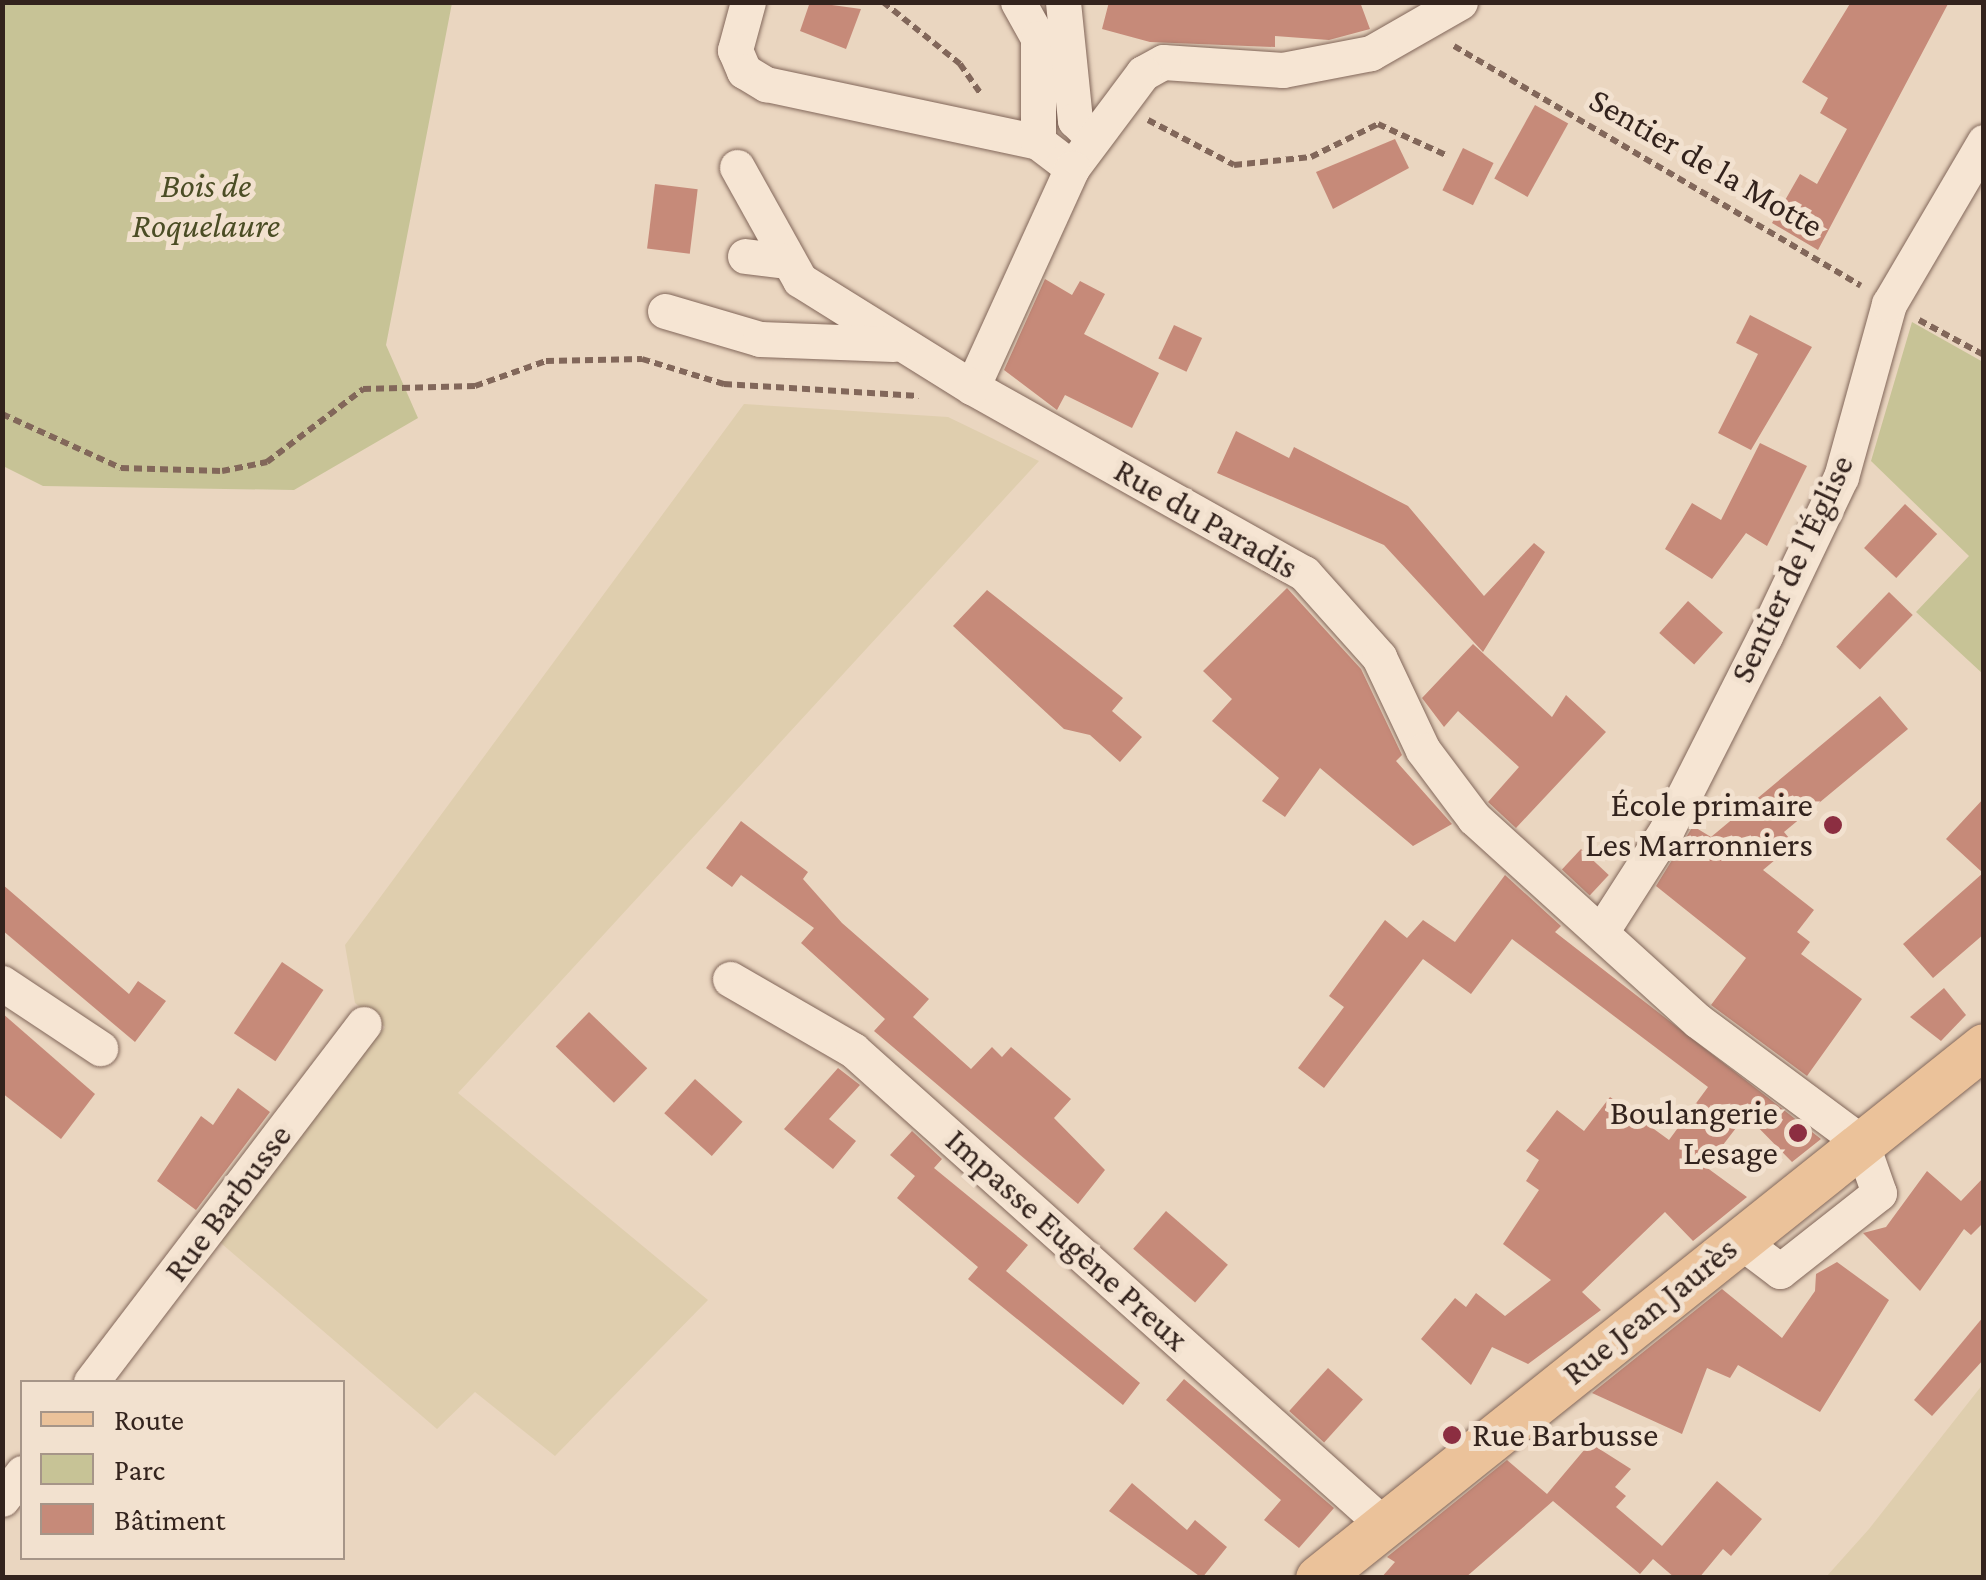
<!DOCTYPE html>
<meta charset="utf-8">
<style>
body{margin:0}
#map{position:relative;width:1986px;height:1580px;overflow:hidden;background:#ead6c0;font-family:"Crimson Pro",serif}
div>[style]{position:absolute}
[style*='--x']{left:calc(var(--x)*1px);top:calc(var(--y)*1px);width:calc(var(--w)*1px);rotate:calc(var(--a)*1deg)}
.farmland>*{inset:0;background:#dfceae}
.green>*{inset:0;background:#c7c396}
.building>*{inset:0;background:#c68a79;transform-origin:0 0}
.path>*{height:6px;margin-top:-3px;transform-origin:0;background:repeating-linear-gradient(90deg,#82675a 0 8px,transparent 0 13px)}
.roads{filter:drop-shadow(0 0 2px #82675a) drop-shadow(0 0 2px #82675a)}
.minor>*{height:35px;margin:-17.5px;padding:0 17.5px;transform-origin:17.5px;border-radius:17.5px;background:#f6e5d3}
.major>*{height:45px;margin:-22.5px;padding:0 22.5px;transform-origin:22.5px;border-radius:22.5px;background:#ebc29a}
.dots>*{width:28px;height:28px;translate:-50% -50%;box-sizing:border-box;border:5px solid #f2e1cf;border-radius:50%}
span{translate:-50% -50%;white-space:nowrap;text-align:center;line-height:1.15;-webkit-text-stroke:10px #f2e1cf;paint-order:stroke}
.street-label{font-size:35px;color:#33231d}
.park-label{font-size:35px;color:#4b4d25;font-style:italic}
.poi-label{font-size:35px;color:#33231d}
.right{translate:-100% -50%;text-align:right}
.left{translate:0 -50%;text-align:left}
.frame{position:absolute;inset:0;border:5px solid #33231d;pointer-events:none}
.legend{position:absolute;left:20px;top:1380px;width:325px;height:180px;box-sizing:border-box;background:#f2e1cf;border:2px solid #a69588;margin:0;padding:12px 18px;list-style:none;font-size:30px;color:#33231d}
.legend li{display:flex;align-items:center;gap:20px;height:50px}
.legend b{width:50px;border:2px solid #a69588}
</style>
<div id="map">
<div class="farmland">
<div style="clip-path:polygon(744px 404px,948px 417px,1039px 461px,458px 1093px,708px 1300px,555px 1456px,475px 1392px,437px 1429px,215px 1238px,385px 1027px,355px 1003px,345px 945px)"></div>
<div style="clip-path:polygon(1983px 1384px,1983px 1577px,1826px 1577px,1869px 1529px)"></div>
</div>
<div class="green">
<div style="clip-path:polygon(2px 3px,452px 3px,386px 345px,418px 418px,294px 490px,43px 486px,3px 466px)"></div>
<div style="clip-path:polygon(1912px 322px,1983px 362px,1983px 674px,1916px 612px,1969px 556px,1871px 461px)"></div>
</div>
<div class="building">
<div style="clip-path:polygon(810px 2px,861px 9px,846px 49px,800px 31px)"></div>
<div style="clip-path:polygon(1109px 2px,1360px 2px,1370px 29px,1329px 40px,1275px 36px,1275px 47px,1150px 42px,1102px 29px)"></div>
<div style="clip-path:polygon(1851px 2px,1949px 2px,1818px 250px,1772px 223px,1800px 174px,1817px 184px,1847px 129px,1820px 113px,1828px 98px,1802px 82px)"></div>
<div style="left:1535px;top:105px;width:38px;height:84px;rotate:29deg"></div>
<div style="clip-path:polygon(1395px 139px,1409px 168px,1333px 209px,1316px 172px)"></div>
<div style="left:1463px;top:148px;width:34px;height:47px;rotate:26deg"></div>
<div style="left:655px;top:184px;width:43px;height:65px;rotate:7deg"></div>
<div style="clip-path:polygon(1045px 279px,1072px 295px,1080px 281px,1105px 294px,1084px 334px,1159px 373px,1132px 428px,1065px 395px,1057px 410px,1004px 370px)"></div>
<div style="clip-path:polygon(1750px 315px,1812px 347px,1751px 450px,1718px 433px,1758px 354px,1736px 343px)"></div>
<div style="left:1174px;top:325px;width:31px;height:37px;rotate:25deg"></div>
<div style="clip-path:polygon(1236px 431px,1289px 458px,1294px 447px,1408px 506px,1484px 596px,1534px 543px,1545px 552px,1483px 652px,1384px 545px,1217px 473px)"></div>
<div style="clip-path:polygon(1760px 443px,1807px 466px,1767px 546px,1746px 533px,1712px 579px,1665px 549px,1692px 503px,1721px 520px)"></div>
<div style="left:1905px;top:504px;width:44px;height:60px;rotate:43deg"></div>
<div style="clip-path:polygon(1287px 588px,1361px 669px,1402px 755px,1396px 761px,1452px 824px,1413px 846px,1320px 768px,1285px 817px,1262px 801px,1279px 778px,1212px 721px,1232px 699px,1203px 671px)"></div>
<div style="clip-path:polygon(987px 590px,1123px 698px,1112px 711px,1142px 737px,1120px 762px,1090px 735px,1064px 729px,953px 626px)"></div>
<div style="left:1889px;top:592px;width:33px;height:76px;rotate:44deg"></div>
<div style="left:1688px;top:601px;width:47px;height:43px;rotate:42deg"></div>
<div style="clip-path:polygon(1473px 644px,1552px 717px,1566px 695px,1606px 732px,1516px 828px,1488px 802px,1519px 767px,1458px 711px,1444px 727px,1422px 698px)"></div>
<div style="clip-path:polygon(1880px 696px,1908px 729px,1784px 832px,1794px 844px,1763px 870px,1814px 910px,1797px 932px,1810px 942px,1801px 954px,1862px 999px,1807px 1076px,1711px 1005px,1746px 958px,1656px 886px,1693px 826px,1711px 837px)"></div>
<div style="clip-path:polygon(1984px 798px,1984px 934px,1933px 978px,1903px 944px,1983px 873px,1946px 839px)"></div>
<div style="clip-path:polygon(741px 821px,808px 872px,803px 879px,842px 923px,929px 999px,913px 1017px,971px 1069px,992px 1047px,1002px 1057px,1011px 1047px,1071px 1099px,1054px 1118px,1105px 1170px,1078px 1204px,874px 1031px,885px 1019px,801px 943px,814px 928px,741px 875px,732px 887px,706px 868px)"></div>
<div style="left:1581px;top:849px;width:38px;height:28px;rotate:43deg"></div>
<div style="clip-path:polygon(1505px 875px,1561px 926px,1555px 932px,1821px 1139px,1792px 1162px,1746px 1115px,1706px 1167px,1747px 1197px,1693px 1241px,1665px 1212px,1582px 1292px,1601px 1310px,1528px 1364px,1492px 1347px,1471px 1385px,1421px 1339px,1455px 1298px,1466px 1307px,1476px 1293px,1505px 1316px,1551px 1280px,1503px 1244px,1539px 1190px,1526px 1181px,1539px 1160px,1526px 1151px,1557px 1110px,1584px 1131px,1610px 1097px,1669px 1140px,1708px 1087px,1512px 939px,1471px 994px,1423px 959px,1324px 1088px,1298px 1068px,1344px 1007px,1329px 996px,1385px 920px,1407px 938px,1423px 920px,1455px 942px)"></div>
<div style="clip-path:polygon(2px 884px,129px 994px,138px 981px,166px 1001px,135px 1042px,2px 930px)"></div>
<div style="left:282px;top:962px;width:50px;height:86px;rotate:34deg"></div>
<div style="clip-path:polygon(1944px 988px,1966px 1015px,1941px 1041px,1910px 1017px)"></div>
<div style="left:589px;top:1012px;width:81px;height:48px;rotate:44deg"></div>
<div style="clip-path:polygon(2px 1013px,95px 1094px,61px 1139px,2px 1093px)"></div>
<div style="clip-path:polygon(838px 1068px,860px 1085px,829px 1119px,856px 1141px,833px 1169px,784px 1129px)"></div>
<div style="left:695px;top:1079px;width:64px;height:46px;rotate:42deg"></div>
<div style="clip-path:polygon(238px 1088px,270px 1112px,196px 1210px,157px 1181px,201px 1116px,213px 1125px)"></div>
<div style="clip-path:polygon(912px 1131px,942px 1159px,934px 1168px,1028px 1245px,1006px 1271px,1140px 1383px,1123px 1405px,968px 1279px,978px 1267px,897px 1198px,915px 1176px,890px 1155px)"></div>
<div style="clip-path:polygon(1927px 1171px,1961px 1201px,1984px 1177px,1984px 1222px,1971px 1235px,1964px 1229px,1920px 1291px,1863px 1233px,1886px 1227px)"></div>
<div style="left:1166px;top:1211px;width:82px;height:50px;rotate:41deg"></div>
<div style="clip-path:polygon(1837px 1262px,1889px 1300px,1820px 1412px,1738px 1365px,1730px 1378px,1707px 1368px,1682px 1434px,1592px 1393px,1722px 1289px,1782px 1338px,1815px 1291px,1816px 1274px)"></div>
<div style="clip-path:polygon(1984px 1316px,1984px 1359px,1932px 1416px,1914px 1400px)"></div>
<div style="left:1328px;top:1368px;width:47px;height:58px;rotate:42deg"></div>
<div style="clip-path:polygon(1184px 1379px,1334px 1508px,1299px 1548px,1264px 1520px,1281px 1500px,1166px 1400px)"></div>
<div style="clip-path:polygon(1590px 1443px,1631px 1469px,1615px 1487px,1626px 1496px,1616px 1507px,1662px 1546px,1717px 1481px,1762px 1519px,1731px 1556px,1723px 1549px,1699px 1578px,1675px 1578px,1653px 1559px,1640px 1574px,1553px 1501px,1465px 1578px,1381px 1578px,1395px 1562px,1387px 1557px,1507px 1460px,1547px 1494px)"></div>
<div style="clip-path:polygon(1132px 1483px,1187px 1530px,1195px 1520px,1227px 1547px,1202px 1578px,1109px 1511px)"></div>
</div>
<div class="path">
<div style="--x:883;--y:2;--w:99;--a:38.8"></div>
<div style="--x:960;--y:64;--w:35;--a:55"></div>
<div style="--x:1454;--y:46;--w:472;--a:30.5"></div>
<div style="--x:1148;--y:120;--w:97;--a:27.6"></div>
<div style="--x:1234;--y:165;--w:77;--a:-5.9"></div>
<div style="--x:1311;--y:157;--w:75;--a:-26.2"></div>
<div style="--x:1378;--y:124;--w:77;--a:24.6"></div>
<div style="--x:1919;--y:320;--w:74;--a:28.3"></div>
<div style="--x:2;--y:414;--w:131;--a:24.4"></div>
<div style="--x:121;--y:468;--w:101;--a:1.7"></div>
<div style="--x:222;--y:471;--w:46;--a:-11.3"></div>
<div style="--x:267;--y:462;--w:121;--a:-37.2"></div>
<div style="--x:363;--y:389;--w:112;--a:-1.5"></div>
<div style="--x:475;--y:386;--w:75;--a:-19.4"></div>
<div style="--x:546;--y:361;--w:96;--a:-1.2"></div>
<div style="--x:642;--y:359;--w:86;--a:17"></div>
<div style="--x:724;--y:384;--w:195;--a:3.5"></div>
</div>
<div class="roads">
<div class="minor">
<div style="--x:748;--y:2;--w:50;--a:105.2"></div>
<div style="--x:735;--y:50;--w:23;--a:67"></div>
<div style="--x:744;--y:71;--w:26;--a:31"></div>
<div style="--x:766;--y:84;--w:278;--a:12"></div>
<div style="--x:1038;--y:142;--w:43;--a:37.4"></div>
<div style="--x:1018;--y:2;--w:41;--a:60.9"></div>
<div style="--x:1038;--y:38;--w:104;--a:90"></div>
<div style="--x:1063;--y:2;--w:119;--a:84.2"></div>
<div style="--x:1075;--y:120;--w:24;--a:45"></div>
<div style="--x:1460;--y:2;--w:103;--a:150.2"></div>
<div style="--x:1371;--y:53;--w:90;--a:169.1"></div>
<div style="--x:1283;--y:70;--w:120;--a:-176.2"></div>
<div style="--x:1163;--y:62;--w:23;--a:151"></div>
<div style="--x:1143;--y:73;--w:119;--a:126.8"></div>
<div style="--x:1072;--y:168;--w:241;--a:114.5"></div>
<div style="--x:972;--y:387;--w:381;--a:29.3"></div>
<div style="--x:1304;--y:573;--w:113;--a:48.2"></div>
<div style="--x:1379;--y:657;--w:103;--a:64.7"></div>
<div style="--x:1423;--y:750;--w:85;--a:53.1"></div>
<div style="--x:1474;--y:818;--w:302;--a:42.2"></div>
<div style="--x:1698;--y:1021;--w:203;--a:36.6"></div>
<div style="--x:1861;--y:1142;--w:54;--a:70.6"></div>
<div style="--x:1879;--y:1193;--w:126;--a:141.8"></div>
<div style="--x:1780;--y:1271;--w:51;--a:-142.9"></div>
<div style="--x:737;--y:167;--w:129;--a:60.9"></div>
<div style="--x:800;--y:280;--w:203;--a:31.9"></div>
<div style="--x:745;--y:256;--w:41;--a:7"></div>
<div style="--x:665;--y:311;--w:99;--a:16.4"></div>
<div style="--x:760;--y:339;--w:133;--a:2.2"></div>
<div style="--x:1601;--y:932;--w:122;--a:-57.3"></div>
<div style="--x:1667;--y:829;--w:216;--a:-63.1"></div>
<div style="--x:1765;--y:636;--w:176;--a:-64.5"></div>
<div style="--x:1841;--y:477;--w:180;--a:-74.5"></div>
<div style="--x:1889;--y:304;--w:188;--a:-59.6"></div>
<div style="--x:730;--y:979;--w:142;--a:30"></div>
<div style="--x:853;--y:1050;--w:712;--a:41.81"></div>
<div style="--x:2;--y:983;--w:118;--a:33.6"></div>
<div style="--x:91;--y:1382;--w:450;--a:-52.7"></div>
<div style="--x:2;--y:1499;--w:33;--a:-52"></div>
</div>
<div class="major">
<div style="--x:1318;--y:1578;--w:852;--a:-38.62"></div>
</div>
</div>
<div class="dots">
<div style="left:1833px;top:825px;background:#8c2e41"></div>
<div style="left:1798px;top:1133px;background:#8c2e41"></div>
<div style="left:1452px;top:1435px;background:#8c2e41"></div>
</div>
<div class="street-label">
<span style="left:1706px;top:163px;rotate:30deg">Sentier de la Motte</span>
<span style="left:1206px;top:519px;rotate:30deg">Rue du Paradis</span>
<span style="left:1792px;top:569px;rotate:-65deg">Sentier de l'Église</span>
<span style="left:228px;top:1203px;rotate:-53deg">Rue Barbusse</span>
<span style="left:1067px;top:1240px;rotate:42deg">Impasse Eugène Preux</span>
<span style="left:1650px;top:1311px;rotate:-39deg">Rue Jean Jaurès</span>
</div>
<div class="park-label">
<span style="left:206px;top:206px">Bois de<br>Roquelaure</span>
</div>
<div class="poi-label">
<span class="right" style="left:1813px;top:825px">École primaire<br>Les Marronniers</span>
<span class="right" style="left:1778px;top:1133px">Boulangerie<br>Lesage</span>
<span class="left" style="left:1472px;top:1435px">Rue Barbusse</span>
</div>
<div class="frame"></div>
<ul class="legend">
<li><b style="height:12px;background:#ebc29a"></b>Route</li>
<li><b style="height:28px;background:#c7c396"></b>Parc</li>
<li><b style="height:28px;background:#c68a79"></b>Bâtiment</li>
</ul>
</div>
